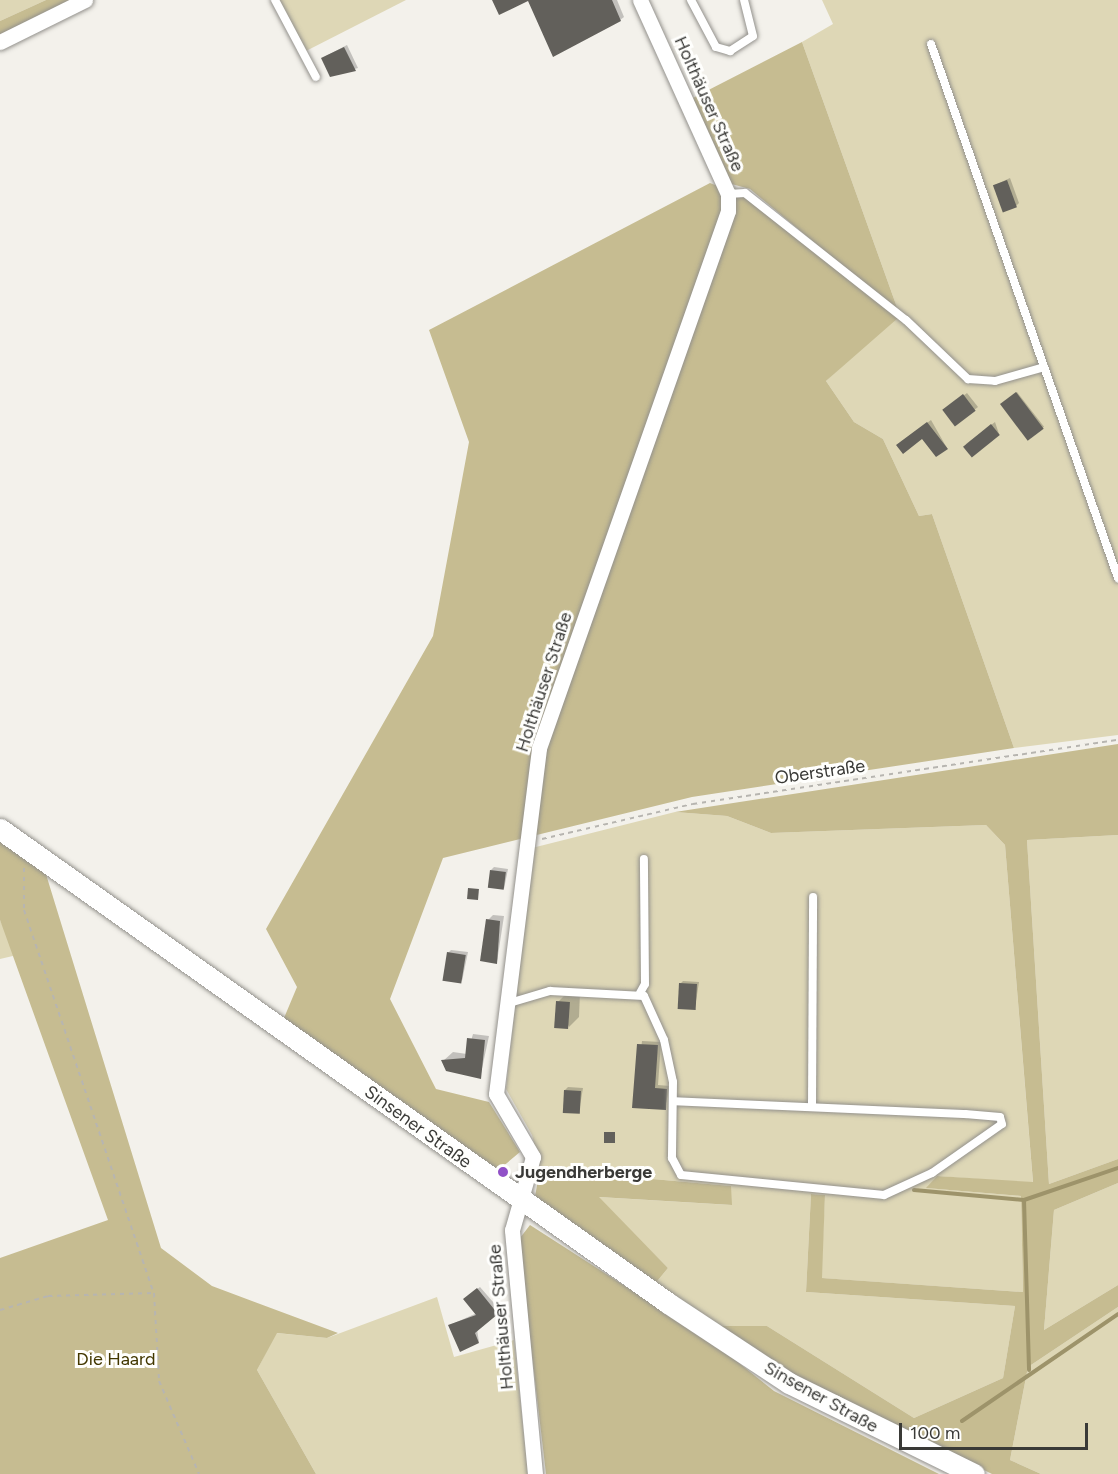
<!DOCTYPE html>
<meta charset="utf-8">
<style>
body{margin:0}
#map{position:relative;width:1118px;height:1474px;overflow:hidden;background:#f3f1eb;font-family:Figtree,sans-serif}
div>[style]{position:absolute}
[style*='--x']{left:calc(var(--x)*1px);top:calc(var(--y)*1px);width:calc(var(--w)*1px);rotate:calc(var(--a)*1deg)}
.green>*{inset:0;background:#ded7b6}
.forest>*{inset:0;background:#c6bc91}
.shadow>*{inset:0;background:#0003;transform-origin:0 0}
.stream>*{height:4px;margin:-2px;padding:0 2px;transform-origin:2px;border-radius:2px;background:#9d936a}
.building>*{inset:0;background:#62605b;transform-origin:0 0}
.path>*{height:2px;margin-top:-1px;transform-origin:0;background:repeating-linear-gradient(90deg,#b7b5b0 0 4.5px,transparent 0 9px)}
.roads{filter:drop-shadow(0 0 2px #93918c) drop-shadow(0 0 2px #93918c)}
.lane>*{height:8px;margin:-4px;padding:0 4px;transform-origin:4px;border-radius:4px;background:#fff}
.street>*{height:15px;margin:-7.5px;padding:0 7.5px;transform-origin:7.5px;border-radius:7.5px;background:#fff}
.secondary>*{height:21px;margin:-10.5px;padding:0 10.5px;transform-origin:10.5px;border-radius:10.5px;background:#fff}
.dots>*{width:16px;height:16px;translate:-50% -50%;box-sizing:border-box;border:3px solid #fffffd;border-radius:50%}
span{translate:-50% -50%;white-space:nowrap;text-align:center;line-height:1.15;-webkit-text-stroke:6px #fffffd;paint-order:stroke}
.street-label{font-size:18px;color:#3a3a37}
.poi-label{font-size:18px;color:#3a3a37;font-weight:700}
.left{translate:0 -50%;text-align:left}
.park-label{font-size:18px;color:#423700}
.scale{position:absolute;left:899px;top:1423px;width:189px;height:27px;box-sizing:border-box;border:3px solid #3a3a37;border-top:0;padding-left:8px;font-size:18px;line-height:21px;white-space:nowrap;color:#3a3a37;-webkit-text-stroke:4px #fffffd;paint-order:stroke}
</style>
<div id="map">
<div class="green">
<div style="clip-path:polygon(0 0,46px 0,0 21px)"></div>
<div style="clip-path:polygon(279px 0,406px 0,306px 51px)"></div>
<div style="clip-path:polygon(822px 0,1118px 0,1118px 735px,1014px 748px,932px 514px,919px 516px,883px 439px,854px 422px,826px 381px,899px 313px,802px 42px,833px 24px)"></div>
<div style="clip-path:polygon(675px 812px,727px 816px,771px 833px,986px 825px,1005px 845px,1033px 1183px,937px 1176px,927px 1188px,1021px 1196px,1023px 1292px,821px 1278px,825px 1195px,811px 1194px,806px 1292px,1015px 1306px,1003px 1378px,914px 1418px,767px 1326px,719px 1326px,654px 1285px,668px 1268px,598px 1197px,731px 1205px,731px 1186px,540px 1169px,532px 1135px,506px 1089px,532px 848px)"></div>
<div style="clip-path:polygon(1118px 835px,1118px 1159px,1049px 1184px,1027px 840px)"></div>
<div style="clip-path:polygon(0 920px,17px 955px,0 959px)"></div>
<div style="clip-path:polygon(1118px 1183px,1118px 1285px,1044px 1330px,1054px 1210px)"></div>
<div style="clip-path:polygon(437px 1297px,454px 1357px,514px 1340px,528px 1474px,316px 1474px,257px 1370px,276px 1333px,327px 1338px)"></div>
<div style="clip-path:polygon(1118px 1307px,1118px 1474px,1041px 1474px,1010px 1460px,1028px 1367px)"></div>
</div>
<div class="forest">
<div style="clip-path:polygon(46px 0,81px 0,0 40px,0 21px)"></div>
<div style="clip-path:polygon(802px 42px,899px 313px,750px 189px,724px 182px,689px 100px)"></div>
<div style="clip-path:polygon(710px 183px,743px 196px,898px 318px,826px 381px,854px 422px,883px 439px,919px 516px,932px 514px,1014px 748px,692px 797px,443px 858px,390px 999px,436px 1089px,489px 1102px,520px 1152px,495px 1173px,284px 1018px,297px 987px,266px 929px,433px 636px,469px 442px,429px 330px)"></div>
<div style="clip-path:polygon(1118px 744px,1118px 835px,1027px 840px,1049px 1184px,1118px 1159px,1118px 1183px,1054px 1210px,1044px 1330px,1118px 1285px,1118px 1307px,1028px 1367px,1010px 1460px,1041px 1474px,992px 1474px,791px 1374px,719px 1326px,767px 1326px,914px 1418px,1003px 1378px,1015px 1306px,806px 1292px,811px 1194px,825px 1195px,822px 1278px,1023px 1292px,1021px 1196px,926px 1188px,937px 1176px,1033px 1182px,1005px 845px,986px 825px,771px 833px,727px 816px,675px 812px)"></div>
<div style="clip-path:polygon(0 838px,45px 871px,161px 1248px,212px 1286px,338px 1333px,327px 1338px,277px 1333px,257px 1370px,316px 1474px,0 1474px,0 1258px,108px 1220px,0 920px)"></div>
<div style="clip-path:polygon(540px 1169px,731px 1186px,732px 1205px,599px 1197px,668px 1268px,654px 1285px,534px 1202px)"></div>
<div style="clip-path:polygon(530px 1225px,715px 1344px,774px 1391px,939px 1474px,546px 1474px,520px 1253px,520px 1238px)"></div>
</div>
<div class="shadow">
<div style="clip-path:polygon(529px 0,617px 0,624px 17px,620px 20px)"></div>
<div style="clip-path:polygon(347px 45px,358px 68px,331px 76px,326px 56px)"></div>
<div style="clip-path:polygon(1010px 178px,1019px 203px,1016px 206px,995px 185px)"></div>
<div style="left:1017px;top:392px;width:44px;height:20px;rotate:52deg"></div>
<div style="clip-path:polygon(967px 393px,978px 407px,955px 425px,947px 408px)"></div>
<div style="clip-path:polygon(931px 420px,947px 448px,923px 437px,901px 442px)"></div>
<div style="clip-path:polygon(995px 422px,999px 434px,966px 444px)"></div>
<div style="clip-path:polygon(494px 867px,508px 869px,504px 889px,491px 870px)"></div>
<div style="clip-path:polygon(493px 915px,504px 916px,497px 962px,488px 920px)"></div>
<div style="clip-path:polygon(451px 950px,468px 952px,462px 981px,448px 953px)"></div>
<div style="clip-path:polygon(683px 981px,699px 982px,695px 1008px,680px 984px)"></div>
<div style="clip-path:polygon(568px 992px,580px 992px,579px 1017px,569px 1027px,558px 1002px)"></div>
<div style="clip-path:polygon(473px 1034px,489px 1036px,480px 1078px,443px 1061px,453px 1052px,467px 1054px)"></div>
<div style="clip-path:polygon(642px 1041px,661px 1042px,658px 1085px,670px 1086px,665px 1108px,634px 1106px)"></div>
<div style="clip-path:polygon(568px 1087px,583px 1088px,579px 1112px,565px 1090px)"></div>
<div style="clip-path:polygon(480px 1287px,500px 1310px,477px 1329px,479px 1342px,450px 1325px,477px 1313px,468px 1296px)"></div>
</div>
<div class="stream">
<div style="--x:914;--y:1190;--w:110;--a:5.2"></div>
<div style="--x:1024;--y:1200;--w:99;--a:-18.8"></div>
<div style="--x:1024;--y:1200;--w:170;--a:88.3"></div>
<div style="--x:962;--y:1421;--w:189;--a:-34.4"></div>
</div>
<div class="building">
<div style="clip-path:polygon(492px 0,612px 0,621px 21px,553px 57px,528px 1px,499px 15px)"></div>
<div style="clip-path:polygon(344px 47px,356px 71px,330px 77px,321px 58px)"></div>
<div style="left:1007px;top:180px;width:29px;height:15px;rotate:70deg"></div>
<div style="left:1016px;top:392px;width:46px;height:20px;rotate:53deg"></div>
<div style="left:963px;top:394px;width:21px;height:26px;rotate:53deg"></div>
<div style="clip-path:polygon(927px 422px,948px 449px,936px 457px,922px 439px,903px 454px,896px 445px)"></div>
<div style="left:991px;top:424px;width:14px;height:36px;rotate:51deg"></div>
<div style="left:490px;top:870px;width:16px;height:18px;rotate:7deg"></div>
<div style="left:468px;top:888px;width:11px;height:11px;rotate:5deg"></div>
<div style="clip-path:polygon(486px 919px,500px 921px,497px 964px,480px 961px)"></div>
<div style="left:447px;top:952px;width:19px;height:29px;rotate:9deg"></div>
<div style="left:679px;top:983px;width:18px;height:26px;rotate:3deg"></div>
<div style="left:556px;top:1001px;width:14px;height:27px;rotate:4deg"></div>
<div style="clip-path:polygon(467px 1038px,485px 1040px,481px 1079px,446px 1071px,441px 1060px,465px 1058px)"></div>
<div style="clip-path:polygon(637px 1044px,658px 1045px,655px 1088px,667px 1089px,666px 1110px,632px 1108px)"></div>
<div style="left:564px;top:1090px;width:17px;height:23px;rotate:3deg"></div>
<div style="left:604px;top:1132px;width:11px;height:11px"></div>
<div style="clip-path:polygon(477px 1288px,498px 1314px,475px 1333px,479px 1343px,460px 1352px,448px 1325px,476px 1315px,463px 1299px)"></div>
</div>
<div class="path">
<div style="--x:542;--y:839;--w:155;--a:-13.1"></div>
<div style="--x:693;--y:804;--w:430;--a:-8.6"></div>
<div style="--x:24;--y:868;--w:42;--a:90"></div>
<div style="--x:24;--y:910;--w:404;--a:71.3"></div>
<div style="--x:154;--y:1293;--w:88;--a:86.7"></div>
<div style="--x:159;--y:1381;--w:101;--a:66.7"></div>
<div style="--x:0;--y:1310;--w:50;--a:-16.3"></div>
<div style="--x:48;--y:1296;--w:106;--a:-1.6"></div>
</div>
<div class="roads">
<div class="lane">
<div style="--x:275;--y:0;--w:87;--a:62"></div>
<div style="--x:691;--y:0;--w:53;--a:62"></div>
<div style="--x:716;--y:47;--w:15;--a:16"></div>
<div style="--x:730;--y:51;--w:27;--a:-33"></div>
<div style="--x:753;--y:36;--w:37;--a:-104"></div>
<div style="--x:931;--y:44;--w:566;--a:70.7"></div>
<div style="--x:728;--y:194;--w:17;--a:-3"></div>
<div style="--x:745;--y:193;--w:205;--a:38.3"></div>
<div style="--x:906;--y:320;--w:86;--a:43.6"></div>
<div style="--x:968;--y:379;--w:27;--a:4"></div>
<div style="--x:995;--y:381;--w:51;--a:-15.9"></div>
<div style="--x:640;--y:993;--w:10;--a:-61"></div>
<div style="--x:645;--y:984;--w:125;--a:-90.5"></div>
<div style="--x:506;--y:1004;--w:46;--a:-16.5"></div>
<div style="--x:550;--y:991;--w:94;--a:3"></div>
<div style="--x:644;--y:996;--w:48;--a:65.6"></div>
<div style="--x:664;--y:1040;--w:43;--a:77.9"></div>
<div style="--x:673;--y:1082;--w:76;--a:90.8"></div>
<div style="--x:672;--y:1158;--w:19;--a:62"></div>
<div style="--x:681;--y:1175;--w:204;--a:5.6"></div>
<div style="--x:884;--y:1195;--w:53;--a:-24.6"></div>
<div style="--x:932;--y:1173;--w:85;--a:-35"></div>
<div style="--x:1002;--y:1124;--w:7;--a:-106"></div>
<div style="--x:1000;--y:1117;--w:35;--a:-175"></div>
<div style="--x:965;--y:1114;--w:292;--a:-177.5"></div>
<div style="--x:812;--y:1106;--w:209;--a:-89.7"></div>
</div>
<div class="street">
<div style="--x:0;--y:42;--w:95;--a:-26.3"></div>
<div style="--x:535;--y:1474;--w:245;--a:-95.4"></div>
<div style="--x:512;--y:1230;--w:76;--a:-74"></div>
<div style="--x:533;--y:1157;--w:73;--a:-120.4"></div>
<div style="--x:496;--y:1094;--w:349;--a:-82.9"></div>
<div style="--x:539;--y:748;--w:569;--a:-70.61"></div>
<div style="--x:728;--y:211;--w:17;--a:-90"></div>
<div style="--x:728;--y:194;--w:213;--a:-114.4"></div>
</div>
<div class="secondary">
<div style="--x:0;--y:829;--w:819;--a:35.36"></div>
<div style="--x:668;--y:1303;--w:145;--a:33.5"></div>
<div style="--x:789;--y:1383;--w:206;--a:26.2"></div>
</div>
</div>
<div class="dots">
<div style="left:503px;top:1172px;background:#9151c7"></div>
</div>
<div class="street-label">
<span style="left:709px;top:104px;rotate:66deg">Holthäuser Straße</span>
<span style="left:544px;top:682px;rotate:-72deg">Holthäuser Straße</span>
<span style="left:820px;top:772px;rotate:-8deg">Oberstraße</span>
<span style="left:418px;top:1127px;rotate:36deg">Sinsener Straße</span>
<span style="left:501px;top:1317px;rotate:-95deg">Holthäuser Straße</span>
<span style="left:821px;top:1397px;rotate:29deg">Sinsener Straße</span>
</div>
<div class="poi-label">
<span class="left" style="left:515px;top:1172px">Jugendherberge</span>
</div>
<div class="park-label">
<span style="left:116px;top:1359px">Die Haard</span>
</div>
<div class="scale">100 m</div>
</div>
